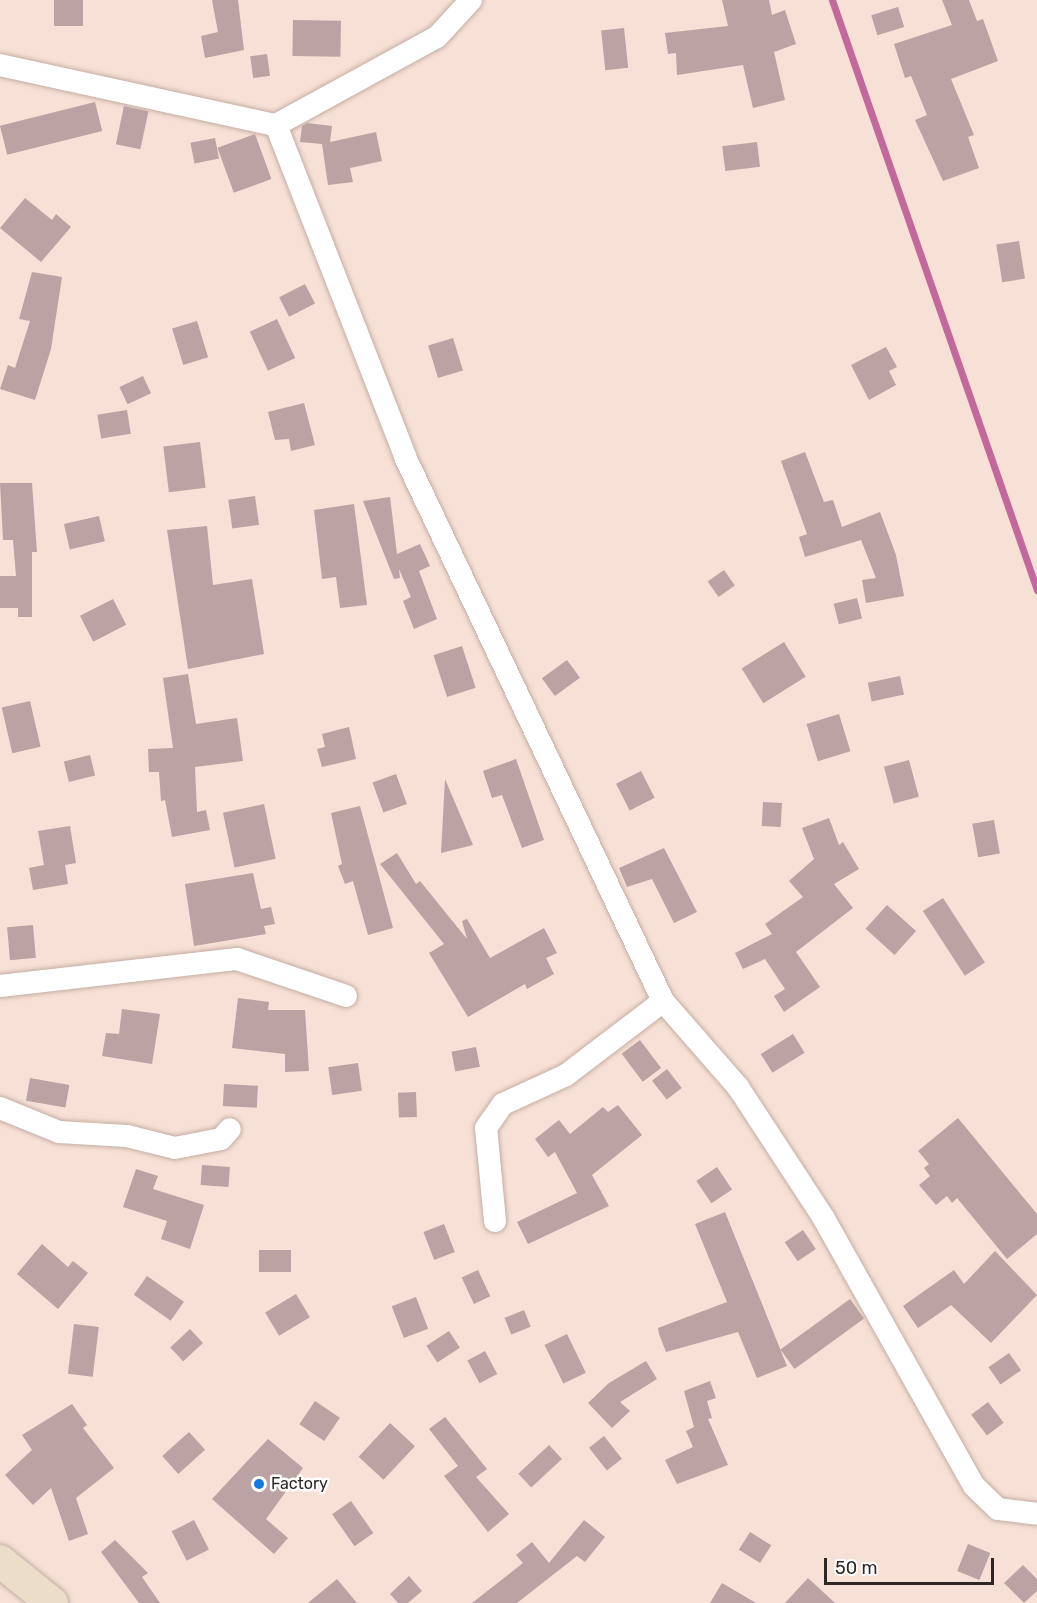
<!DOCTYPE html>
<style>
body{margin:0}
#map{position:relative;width:1037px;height:1603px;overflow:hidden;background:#f7e0d5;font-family:Rubik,sans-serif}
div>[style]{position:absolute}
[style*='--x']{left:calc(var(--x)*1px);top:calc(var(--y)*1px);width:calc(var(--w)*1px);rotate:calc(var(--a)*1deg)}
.stream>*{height:7px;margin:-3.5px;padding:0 3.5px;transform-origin:3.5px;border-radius:3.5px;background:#c2689c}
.building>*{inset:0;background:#bba2a3;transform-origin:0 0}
.roads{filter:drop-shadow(0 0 2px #c4ada3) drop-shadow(0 0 2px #c4ada3)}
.street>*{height:22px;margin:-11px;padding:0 11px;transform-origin:11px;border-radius:11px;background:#fff}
.secondary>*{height:32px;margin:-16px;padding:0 16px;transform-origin:16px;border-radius:16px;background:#ebddc7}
.dots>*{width:16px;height:16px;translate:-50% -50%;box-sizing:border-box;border:3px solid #fff;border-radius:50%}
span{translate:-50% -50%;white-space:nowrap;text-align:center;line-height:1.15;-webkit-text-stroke:5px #fff;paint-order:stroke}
.poi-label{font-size:16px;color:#2f2723}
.left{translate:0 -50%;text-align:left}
.scale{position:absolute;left:824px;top:1558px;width:170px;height:27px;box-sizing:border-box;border:3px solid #2f2723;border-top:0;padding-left:8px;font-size:18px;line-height:21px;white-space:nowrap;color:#2f2723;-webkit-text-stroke:4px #fff;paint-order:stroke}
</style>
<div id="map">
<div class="stream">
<div style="--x:832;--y:0;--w:625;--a:70.84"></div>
</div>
<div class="building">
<div style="left:54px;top:0;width:29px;height:26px"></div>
<div style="clip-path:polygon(212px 0,238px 0,244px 50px,205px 58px,201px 36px,218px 32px)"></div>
<div style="clip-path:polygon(722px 0,769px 0,772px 15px,785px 10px,796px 44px,774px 52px,785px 100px,753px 108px,743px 65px,677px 75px,676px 53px,668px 54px,665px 33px,728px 26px)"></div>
<div style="clip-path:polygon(942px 0,969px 0,977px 21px,983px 19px,998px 61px,951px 79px,974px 135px,968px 137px,979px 168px,943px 181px,915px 120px,927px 115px,911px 76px,905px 78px,894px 44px,952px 25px)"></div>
<div style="left:898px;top:7px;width:21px;height:28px;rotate:73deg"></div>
<div style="left:293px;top:20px;width:48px;height:36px;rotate:1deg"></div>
<div style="left:624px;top:28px;width:40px;height:23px;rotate:84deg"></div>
<div style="left:267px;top:54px;width:22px;height:17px;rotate:82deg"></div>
<div style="left:95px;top:102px;width:30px;height:98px;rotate:76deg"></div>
<div style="left:124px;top:106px;width:25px;height:39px;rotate:12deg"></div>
<div style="clip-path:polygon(307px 123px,332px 126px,330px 142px,376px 132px,382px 161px,350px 168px,353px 182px,328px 185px,322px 144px,300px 142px,302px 126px)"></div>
<div style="left:255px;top:134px;width:48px;height:40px;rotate:70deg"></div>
<div style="left:215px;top:138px;width:21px;height:25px;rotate:79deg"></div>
<div style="left:757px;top:142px;width:25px;height:35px;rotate:83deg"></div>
<div style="clip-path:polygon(25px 198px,52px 220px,56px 214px,71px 227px,41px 262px,0 228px)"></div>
<div style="left:1019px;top:241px;width:38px;height:23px;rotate:81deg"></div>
<div style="clip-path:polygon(32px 272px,62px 277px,51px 349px,35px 400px,0 389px,8px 365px,15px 368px,30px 321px,19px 319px)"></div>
<div style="left:305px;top:284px;width:22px;height:29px;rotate:63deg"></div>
<div style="left:277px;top:319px;width:43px;height:30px;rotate:65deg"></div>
<div style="left:197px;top:321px;width:38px;height:26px;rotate:73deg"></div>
<div style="left:453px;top:338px;width:34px;height:26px;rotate:73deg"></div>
<div style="clip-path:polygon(886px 347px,897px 367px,889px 371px,896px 385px,869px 400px,851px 365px)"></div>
<div style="left:143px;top:376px;width:19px;height:26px;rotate:65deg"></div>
<div style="clip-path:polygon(304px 403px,315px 445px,291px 451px,289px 439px,275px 440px,268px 412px)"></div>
<div style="left:127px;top:410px;width:24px;height:30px;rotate:81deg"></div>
<div style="left:200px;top:442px;width:46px;height:37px;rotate:83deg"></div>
<div style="clip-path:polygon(805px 452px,824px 502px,833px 500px,842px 527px,880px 512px,896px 555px,904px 596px,866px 603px,862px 580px,876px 578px,861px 540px,805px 557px,799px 537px,807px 534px,781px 461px)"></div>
<div style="clip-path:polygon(0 483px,32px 483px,37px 552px,32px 552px,32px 617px,18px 617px,18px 608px,0 608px,0 576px,16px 576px,13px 540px,3px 540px)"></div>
<div style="left:255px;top:496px;width:29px;height:27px;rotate:82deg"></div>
<div style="clip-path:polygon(390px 497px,397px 554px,420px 544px,430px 566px,419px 571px,437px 619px,414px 629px,403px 601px,411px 597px,399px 569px,400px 578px,394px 579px,363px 501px)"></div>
<div style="clip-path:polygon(354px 504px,367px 605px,340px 608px,336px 577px,322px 579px,314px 510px)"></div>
<div style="left:99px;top:516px;width:26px;height:36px;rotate:77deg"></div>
<div style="clip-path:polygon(207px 526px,213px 585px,252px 579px,264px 654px,188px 669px,167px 530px)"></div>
<div style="left:724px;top:570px;width:19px;height:20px;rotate:55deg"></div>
<div style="left:857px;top:598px;width:21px;height:24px;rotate:76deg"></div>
<div style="left:113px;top:599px;width:29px;height:37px;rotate:63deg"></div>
<div style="left:784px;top:642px;width:41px;height:50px;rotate:58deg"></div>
<div style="left:462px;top:646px;width:44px;height:30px;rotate:72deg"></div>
<div style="left:567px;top:660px;width:22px;height:31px;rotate:54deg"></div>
<div style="clip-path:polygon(188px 674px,196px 724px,237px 718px,243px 761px,195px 767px,197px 812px,206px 810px,210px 830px,172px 837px,165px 800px,161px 801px,159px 772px,149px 772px,148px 749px,173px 748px,163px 678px)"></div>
<div style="left:900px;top:676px;width:19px;height:33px;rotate:78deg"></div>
<div style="left:30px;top:701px;width:47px;height:29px;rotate:77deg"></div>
<div style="left:839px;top:714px;width:39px;height:34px;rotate:73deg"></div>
<div style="clip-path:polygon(349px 727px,356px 759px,322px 767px,317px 749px,325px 747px,322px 734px)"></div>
<div style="left:90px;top:755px;width:21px;height:27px;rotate:76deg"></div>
<div style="clip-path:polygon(516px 759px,544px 840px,522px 848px,502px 795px,492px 798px,483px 771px)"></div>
<div style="left:909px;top:760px;width:38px;height:26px;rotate:75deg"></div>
<div style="left:641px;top:771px;width:30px;height:28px;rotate:63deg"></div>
<div style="left:396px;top:774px;width:32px;height:25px;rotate:70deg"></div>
<div style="clip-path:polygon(445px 779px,473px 845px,441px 853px)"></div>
<div style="left:763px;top:802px;width:19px;height:24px;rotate:3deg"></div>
<div style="left:264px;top:804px;width:56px;height:42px;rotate:78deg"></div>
<div style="clip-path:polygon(360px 806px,393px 928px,368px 935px,353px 881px,345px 884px,338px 866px,342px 864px,331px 813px)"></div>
<div style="clip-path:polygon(829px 818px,839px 845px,843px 842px,859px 869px,834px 884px,853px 908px,796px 952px,820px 987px,784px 1012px,774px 996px,785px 989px,765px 959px,743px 969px,735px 953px,772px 934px,765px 924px,803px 897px,789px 881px,814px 859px,802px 828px)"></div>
<div style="left:994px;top:820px;width:34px;height:22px;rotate:80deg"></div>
<div style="clip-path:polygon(70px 826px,76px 863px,65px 865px,68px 884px,33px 890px,29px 868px,44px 865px,38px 831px)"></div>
<div style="clip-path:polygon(664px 848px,697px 912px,674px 923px,652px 879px,627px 887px,619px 868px)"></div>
<div style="clip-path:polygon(397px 853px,416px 884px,420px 881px,467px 939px,462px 921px,467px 919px,490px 958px,544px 928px,557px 953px,546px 958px,554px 974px,527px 989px,525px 984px,468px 1017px,429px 953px,444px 944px,380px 864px)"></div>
<div style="clip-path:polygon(253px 873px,261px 909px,271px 907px,275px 924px,264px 926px,266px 934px,194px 946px,185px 884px)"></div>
<div style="left:943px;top:898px;width:77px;height:24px;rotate:57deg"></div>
<div style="left:887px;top:905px;width:39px;height:32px;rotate:42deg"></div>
<div style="left:33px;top:925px;width:33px;height:26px;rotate:85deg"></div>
<div style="clip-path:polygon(238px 998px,269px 1002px,268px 1010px,305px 1010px,309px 1071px,285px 1072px,285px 1054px,232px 1048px)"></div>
<div style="clip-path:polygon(122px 1009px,160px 1014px,152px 1064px,102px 1056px,106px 1033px,119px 1034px)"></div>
<div style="left:793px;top:1034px;width:22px;height:38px;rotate:58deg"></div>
<div style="left:640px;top:1040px;width:35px;height:23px;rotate:53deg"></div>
<div style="left:476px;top:1047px;width:20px;height:25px;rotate:79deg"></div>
<div style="left:358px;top:1063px;width:28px;height:30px;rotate:82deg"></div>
<div style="left:667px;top:1069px;width:24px;height:19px;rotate:52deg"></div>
<div style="left:30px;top:1078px;width:40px;height:23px;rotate:10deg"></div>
<div style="left:224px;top:1084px;width:34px;height:22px;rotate:3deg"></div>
<div style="left:416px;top:1092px;width:25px;height:18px;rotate:88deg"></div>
<div style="clip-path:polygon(618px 1105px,642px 1135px,592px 1175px,609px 1206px,528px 1244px,517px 1222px,577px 1193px,555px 1152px,548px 1157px,535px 1139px,559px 1120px,570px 1134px,603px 1107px,608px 1112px)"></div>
<div style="clip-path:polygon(958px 1118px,1037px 1214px,1037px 1234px,1007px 1259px,957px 1198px,952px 1203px,947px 1196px,936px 1205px,919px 1185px,930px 1176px,924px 1168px,929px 1164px,918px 1151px)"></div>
<div style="left:202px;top:1165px;width:28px;height:20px;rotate:4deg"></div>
<div style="left:717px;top:1167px;width:27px;height:25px;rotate:56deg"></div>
<div style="clip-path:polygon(136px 1169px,158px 1176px,153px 1189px,204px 1205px,190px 1249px,161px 1239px,167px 1221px,123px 1207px)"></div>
<div style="clip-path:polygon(725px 1212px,787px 1366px,757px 1378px,738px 1332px,666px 1352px,659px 1334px,658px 1328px,727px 1302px,695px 1224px)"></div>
<div style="left:444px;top:1224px;width:30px;height:22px;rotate:69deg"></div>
<div style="left:803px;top:1230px;width:23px;height:22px;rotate:56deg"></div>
<div style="clip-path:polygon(42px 1244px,68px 1267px,73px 1261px,88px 1273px,58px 1309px,17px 1274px)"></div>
<div style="left:259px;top:1250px;width:32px;height:22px"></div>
<div style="clip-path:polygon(995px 1251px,1037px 1295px,991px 1343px,951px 1305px,918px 1328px,903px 1306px,954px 1270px,964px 1284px)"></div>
<div style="left:478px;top:1270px;width:29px;height:18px;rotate:65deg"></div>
<div style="left:147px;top:1276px;width:45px;height:23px;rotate:35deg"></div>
<div style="left:296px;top:1294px;width:27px;height:36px;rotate:59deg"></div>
<div style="left:416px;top:1297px;width:34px;height:26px;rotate:69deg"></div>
<div style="left:850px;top:1299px;width:24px;height:86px;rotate:54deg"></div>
<div style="left:524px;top:1310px;width:18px;height:21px;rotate:68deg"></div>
<div style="left:74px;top:1324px;width:25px;height:50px;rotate:7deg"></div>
<div style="left:190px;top:1329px;width:19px;height:27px;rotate:47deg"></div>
<div style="left:449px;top:1331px;width:20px;height:27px;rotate:57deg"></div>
<div style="left:567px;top:1334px;width:43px;height:25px;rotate:64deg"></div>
<div style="left:485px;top:1351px;width:26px;height:20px;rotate:62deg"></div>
<div style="left:1009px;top:1353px;width:21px;height:25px;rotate:55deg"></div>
<div style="clip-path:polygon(646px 1361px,657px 1379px,620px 1402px,630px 1411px,612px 1428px,588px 1403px,609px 1383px)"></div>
<div style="clip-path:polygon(710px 1381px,716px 1398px,707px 1401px,712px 1418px,708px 1419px,728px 1465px,677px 1484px,665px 1460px,693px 1447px,686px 1431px,694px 1427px,684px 1391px)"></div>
<div style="left:315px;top:1401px;width:30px;height:28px;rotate:34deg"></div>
<div style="left:988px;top:1402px;width:26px;height:21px;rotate:53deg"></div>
<div style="clip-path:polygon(72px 1404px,87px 1425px,83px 1428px,114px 1468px,76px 1498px,88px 1534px,69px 1541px,51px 1488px,33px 1505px,5px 1475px,32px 1450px,22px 1435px)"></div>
<div style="clip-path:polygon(445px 1417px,487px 1469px,476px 1477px,509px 1514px,488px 1532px,444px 1476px,458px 1466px,429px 1429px)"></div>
<div style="left:390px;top:1423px;width:34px;height:46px;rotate:43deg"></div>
<div style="left:189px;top:1432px;width:24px;height:36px;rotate:48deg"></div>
<div style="left:604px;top:1436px;width:29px;height:19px;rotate:52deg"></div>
<div style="clip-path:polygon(268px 1439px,303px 1468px,266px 1519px,288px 1538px,274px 1554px,212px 1499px)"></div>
<div style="left:549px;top:1445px;width:19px;height:42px;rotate:47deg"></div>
<div style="left:351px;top:1501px;width:39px;height:23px;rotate:55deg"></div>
<div style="left:194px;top:1520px;width:33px;height:25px;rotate:63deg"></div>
<div style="clip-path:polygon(584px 1520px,605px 1537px,585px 1562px,577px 1556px,517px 1603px,472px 1603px,523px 1563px,516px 1555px,532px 1542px,549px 1563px)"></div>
<div style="left:750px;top:1532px;width:25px;height:21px;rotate:32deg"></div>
<div style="clip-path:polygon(115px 1540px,148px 1573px,142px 1577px,160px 1603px,139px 1603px,101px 1552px)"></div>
<div style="left:968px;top:1544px;width:24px;height:29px;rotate:22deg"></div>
<div style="clip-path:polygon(1023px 1565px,1037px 1579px,1037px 1591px,1024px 1603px,1004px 1583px)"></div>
<div style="clip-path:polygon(409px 1576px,422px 1591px,408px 1603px,398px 1603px,390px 1594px)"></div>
<div style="clip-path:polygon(808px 1578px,835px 1603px,785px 1603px)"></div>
<div style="clip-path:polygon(337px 1579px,357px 1603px,308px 1603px)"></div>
<div style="clip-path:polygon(722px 1583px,756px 1603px,710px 1603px)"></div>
</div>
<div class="roads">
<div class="street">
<div style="--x:0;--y:65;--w:282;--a:12.3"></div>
<div style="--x:276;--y:125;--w:358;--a:68.7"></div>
<div style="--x:406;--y:459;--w:600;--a:64.63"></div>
<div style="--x:663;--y:1001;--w:114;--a:48.9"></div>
<div style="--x:738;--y:1087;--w:155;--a:56.8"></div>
<div style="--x:823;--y:1217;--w:308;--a:60.7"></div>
<div style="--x:974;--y:1486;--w:33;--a:44"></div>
<div style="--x:998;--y:1509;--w:39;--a:7"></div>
<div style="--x:276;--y:125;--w:183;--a:-28.7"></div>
<div style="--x:437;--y:37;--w:50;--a:-47.4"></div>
<div style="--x:0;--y:986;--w:239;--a:-6.5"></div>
<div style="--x:237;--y:959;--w:115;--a:18.7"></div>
<div style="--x:0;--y:1108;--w:64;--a:22.1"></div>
<div style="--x:59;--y:1132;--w:68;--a:3.4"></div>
<div style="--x:127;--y:1136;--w:49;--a:14"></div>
<div style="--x:175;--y:1148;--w:47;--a:-11.1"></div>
<div style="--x:221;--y:1139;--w:13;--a:-48"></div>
<div style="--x:495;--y:1221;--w:93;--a:-95.5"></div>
<div style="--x:486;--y:1128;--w:29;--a:-55"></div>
<div style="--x:503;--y:1104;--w:69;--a:-24.7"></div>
<div style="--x:566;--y:1075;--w:122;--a:-37.3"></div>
</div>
<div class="secondary">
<div style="--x:0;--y:1561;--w:67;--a:38.9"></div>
</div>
</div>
<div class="dots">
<div style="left:259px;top:1484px;background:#1478e0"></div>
</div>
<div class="poi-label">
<span class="left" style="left:271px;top:1484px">Factory</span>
</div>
<div class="scale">50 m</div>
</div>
